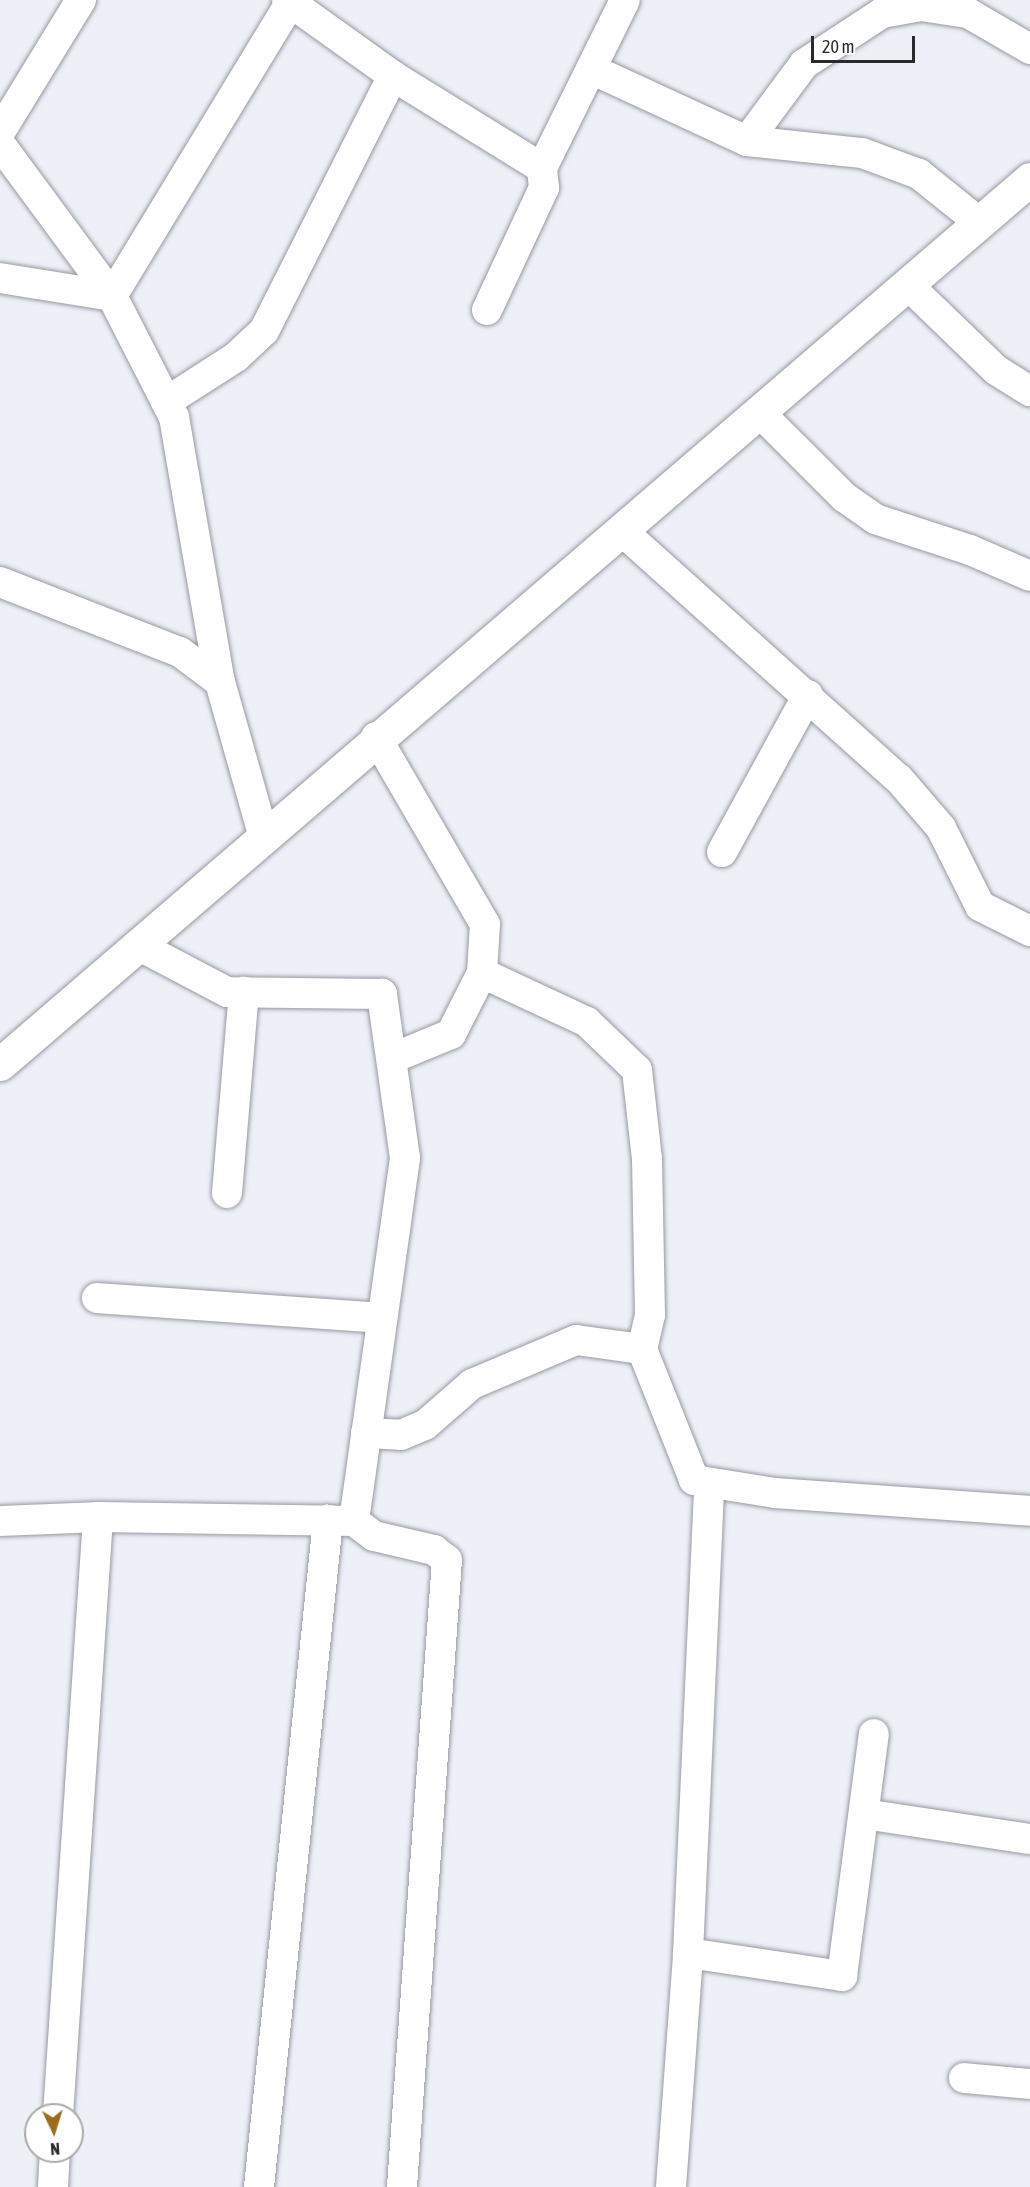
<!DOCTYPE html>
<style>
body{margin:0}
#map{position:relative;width:1030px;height:2187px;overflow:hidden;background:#eef0f8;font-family:"Asap Condensed",sans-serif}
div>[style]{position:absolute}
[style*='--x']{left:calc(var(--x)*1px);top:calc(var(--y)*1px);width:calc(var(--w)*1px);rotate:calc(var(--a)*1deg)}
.roads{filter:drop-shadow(0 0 2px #9799a0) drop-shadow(0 0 2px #9799a0)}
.street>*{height:30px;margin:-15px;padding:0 15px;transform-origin:15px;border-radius:15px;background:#fff}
.secondary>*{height:33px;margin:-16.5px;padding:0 16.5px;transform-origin:16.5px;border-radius:16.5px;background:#fff}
span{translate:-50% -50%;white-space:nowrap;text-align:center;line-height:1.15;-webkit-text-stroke:5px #fff;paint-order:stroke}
.north{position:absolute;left:24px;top:2103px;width:60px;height:60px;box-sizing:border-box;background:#fff;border:2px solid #a9aaab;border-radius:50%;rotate:176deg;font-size:16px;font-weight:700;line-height:24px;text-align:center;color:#292a2d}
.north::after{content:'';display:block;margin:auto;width:21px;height:27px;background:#9c6d1e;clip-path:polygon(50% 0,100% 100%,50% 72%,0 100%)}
.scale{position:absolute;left:811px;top:36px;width:104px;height:27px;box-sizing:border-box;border:3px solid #292a2d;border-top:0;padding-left:8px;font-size:18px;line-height:21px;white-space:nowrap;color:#292a2d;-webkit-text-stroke:4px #fff;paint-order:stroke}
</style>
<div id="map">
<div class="roads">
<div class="street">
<div style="--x:287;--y:0;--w:130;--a:35.6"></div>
<div style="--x:393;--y:76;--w:175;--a:31.7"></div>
<div style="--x:591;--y:69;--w:172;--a:24.8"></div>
<div style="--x:747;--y:141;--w:116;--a:6"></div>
<div style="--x:862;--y:153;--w:61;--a:20.2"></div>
<div style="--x:919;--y:174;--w:78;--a:38.8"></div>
<div style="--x:0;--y:132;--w:155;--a:-58.5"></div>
<div style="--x:747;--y:141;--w:96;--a:-53.5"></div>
<div style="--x:804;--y:64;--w:93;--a:-33.2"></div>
<div style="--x:882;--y:13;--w:40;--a:-10"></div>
<div style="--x:921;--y:6;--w:48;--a:8.5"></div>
<div style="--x:968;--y:13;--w:72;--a:30.1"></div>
<div style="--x:0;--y:144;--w:189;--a:53.6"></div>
<div style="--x:112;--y:296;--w:136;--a:62.9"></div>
<div style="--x:174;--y:417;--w:269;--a:80.2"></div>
<div style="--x:220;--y:682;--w:162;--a:74.2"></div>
<div style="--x:0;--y:278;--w:113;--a:9.1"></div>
<div style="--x:112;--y:296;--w:346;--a:-58.7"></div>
<div style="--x:909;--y:286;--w:121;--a:44"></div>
<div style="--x:996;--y:370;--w:40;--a:32"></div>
<div style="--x:487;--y:310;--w:135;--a:-65"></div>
<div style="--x:544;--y:188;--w:20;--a:-96"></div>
<div style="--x:542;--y:168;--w:187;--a:-63.7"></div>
<div style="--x:166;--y:402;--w:83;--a:-32.7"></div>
<div style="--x:236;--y:357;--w:38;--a:-43"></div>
<div style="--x:264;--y:331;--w:286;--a:-63.2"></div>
<div style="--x:760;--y:413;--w:119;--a:45"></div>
<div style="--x:844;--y:497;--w:38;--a:35"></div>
<div style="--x:875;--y:519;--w:100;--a:18.1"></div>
<div style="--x:970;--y:550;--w:65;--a:23.4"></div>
<div style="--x:621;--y:530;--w:373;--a:41.9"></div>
<div style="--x:899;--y:779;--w:65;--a:49.4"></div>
<div style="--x:941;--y:828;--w:87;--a:63.4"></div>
<div style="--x:980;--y:906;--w:56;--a:26.6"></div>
<div style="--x:0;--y:582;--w:193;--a:21.3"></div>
<div style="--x:180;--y:652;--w:50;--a:36.9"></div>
<div style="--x:376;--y:737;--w:216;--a:59.8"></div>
<div style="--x:485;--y:924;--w:49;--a:93.5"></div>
<div style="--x:482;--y:973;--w:116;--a:25"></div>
<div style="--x:587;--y:1022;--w:69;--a:43.8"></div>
<div style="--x:637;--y:1070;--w:90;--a:83.6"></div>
<div style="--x:647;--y:1159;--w:156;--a:88.9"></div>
<div style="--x:650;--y:1315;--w:35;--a:103"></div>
<div style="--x:642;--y:1349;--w:141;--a:68.3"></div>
<div style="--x:694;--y:1480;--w:82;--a:9.1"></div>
<div style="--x:775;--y:1493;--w:256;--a:4"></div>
<div style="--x:722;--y:852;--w:179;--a:-61.3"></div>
<div style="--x:393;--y:1058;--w:63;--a:-22.5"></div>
<div style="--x:451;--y:1034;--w:68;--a:-63.1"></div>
<div style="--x:227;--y:1193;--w:202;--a:-85.2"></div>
<div style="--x:97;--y:1298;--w:286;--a:4"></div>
<div style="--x:366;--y:1433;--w:35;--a:3"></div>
<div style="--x:401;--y:1435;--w:26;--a:-23"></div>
<div style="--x:425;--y:1425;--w:62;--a:-41.1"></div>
<div style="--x:472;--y:1384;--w:113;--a:-22.9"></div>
<div style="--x:576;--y:1340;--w:67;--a:7.8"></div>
<div style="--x:0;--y:1521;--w:98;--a:-2.3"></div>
<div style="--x:354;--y:1521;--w:25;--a:37"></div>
<div style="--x:374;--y:1536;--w:62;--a:13.1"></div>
<div style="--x:434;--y:1550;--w:16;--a:38"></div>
<div style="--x:447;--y:1560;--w:629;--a:94.11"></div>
<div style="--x:864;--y:1814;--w:168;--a:8.6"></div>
<div style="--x:688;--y:1953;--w:156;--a:8.5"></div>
<div style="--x:842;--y:1976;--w:244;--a:-82.5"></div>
<div style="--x:964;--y:2078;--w:66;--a:5.2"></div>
<div style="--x:58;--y:2115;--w:599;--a:-86.17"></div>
<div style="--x:98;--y:1517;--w:256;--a:0.9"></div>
<div style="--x:354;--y:1521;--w:367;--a:-82"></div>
<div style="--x:405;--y:1158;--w:166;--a:-98"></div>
<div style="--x:382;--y:994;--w:155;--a:-179.3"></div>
<div style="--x:227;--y:992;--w:101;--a:-152.2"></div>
<div style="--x:53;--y:2187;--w:36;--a:-87"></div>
<div style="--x:259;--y:2187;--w:671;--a:-84.09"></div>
<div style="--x:671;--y:2187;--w:235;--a:-85.8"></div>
<div style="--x:688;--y:1953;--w:470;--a:-87.4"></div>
</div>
<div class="secondary">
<div style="--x:0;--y:1064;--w:1358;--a:-40.67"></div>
</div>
</div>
<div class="north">N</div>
<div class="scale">20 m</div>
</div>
